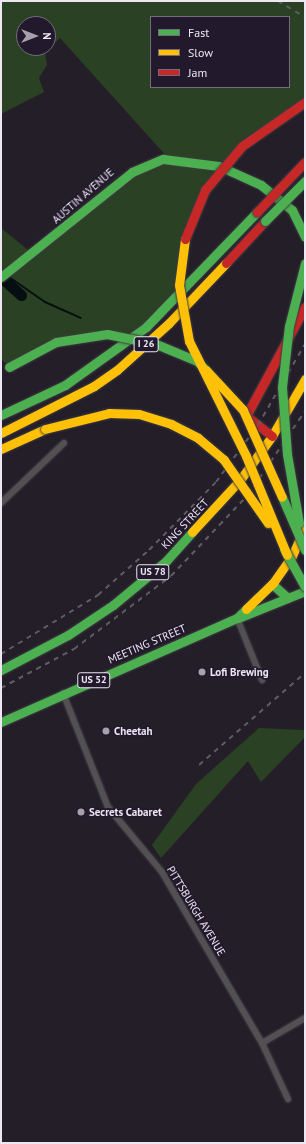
<!DOCTYPE html>
<style>
body{margin:0}
#map{position:relative;width:306px;height:1144px;overflow:hidden;background:#231e28;font-family:"PT Sans",sans-serif}
div>[style]{position:absolute}
[style*='--x']{left:calc(var(--x)*1px);top:calc(var(--y)*1px);width:calc(var(--w)*1px);rotate:calc(var(--a)*1deg)}
.green>*{inset:0;background:#2b4124}
.stream>*{height:2px;margin:-1px;padding:0 1px;transform-origin:1px;border-radius:1px;background:#050f11}
.river>*{height:11px;margin:-5.5px;padding:0 5.5px;transform-origin:5.5px;border-radius:5.5px;background:#050f11}
.roads{filter:drop-shadow(0 0 1px #3f3b44) drop-shadow(0 0 1px #3f3b44)}
.street>*{height:6px;margin:-3px;padding:0 3px;transform-origin:3px;border-radius:3px;background:#525053}
.fast>*{height:9px;margin:-4.5px;padding:0 4.5px;transform-origin:4.5px;border-radius:4.5px;background:#4caf50}
.slow>*{height:9px;margin:-4.5px;padding:0 4.5px;transform-origin:4.5px;border-radius:4.5px;background:#ffc107}
.jam>*{height:9px;margin:-4.5px;padding:0 4.5px;transform-origin:4.5px;border-radius:4.5px;background:#c62828}
.rail>*{height:2px;margin-top:-1px;transform-origin:0;background:repeating-linear-gradient(90deg,#5f5c62 0 5px,transparent 0 10px)}
.bridges{filter:drop-shadow(0 0 1px #3f3b44) drop-shadow(0 0 1px #3f3b44)}
.fast-bridge>*{height:9px;margin:-4.5px;padding:0 4.5px;transform-origin:4.5px;border-radius:4.5px;background:#4caf50}
.slow-bridge>*{height:9px;margin:-4.5px;padding:0 4.5px;transform-origin:4.5px;border-radius:4.5px;background:#ffc107}
.jam-bridge>*{height:9px;margin:-4.5px;padding:0 4.5px;transform-origin:4.5px;border-radius:4.5px;background:#c62828}
.dots>*{width:11px;height:11px;translate:-50% -50%;box-sizing:border-box;border:2px solid #221a2c;border-radius:50%}
span{translate:-50% -50%;white-space:nowrap;text-align:center;line-height:1.15;-webkit-text-stroke:3.5px #221a2c;paint-order:stroke}
.shield-label span{padding:1px 3px;background:#221a2c;border:1px solid;border-radius:3px;-webkit-text-stroke-width:0}
.shield-label{font-size:10px;color:#ece7f3;font-weight:700}
.street-label{font-size:11px;color:#ece7f3}
.poi-label{font-size:11px;color:#ece7f3;font-weight:700}
.left{translate:0 -50%;text-align:left}
.frame{position:absolute;inset:0;border:2px solid #ece7f3;pointer-events:none}
.legend{position:absolute;left:150px;top:16px;width:140px;height:72px;box-sizing:border-box;background:#221a2c;border:1px solid #736c7c;margin:0;padding:5px 7px;list-style:none;font-size:12px;color:#ece7f3}
.legend li{display:flex;align-items:center;gap:8px;height:20px}
.legend b{width:20px;border:1px solid #736c7c}
.north{position:absolute;left:16px;top:16px;width:40px;height:40px;box-sizing:border-box;background:#221a2c;border:1px solid #736c7c;border-radius:50%;rotate:90deg;font-size:11px;font-weight:700;line-height:16px;text-align:center;color:#ece7f3}
.north::after{content:'';display:block;margin:auto;width:14px;height:18px;background:#a6a1ac;clip-path:polygon(50% 0,100% 100%,50% 72%,0 100%)}
</style>
<div id="map">
<div class="green">
<div style="clip-path:polygon(evenodd,1px 1px,305px 1px,305px 102px,250px 140px,197px 203px,179px 292px,132px 338px,89px 335px,9px 367px,1px 359px,1px 228px,33px 254px,132px 172px,169px 159px,60px 38px,45px 52px,47px 65px,39px 78px,44px 92px,1px 114px,1px 1px,151px 17px,289px 17px,289px 87px,151px 87px,151px 17px,1px 1px,24px 24px,48px 24px,48px 48px,24px 48px,24px 24px)"></div>
<div style="clip-path:polygon(259px 728px,305px 730px,305px 737px,261px 782px,248px 761px,161px 858px,152px 845px,196px 784px)"></div>
</div>
<div class="stream">
<div style="--x:6;--y:275;--w:47;--a:34.7"></div>
<div style="--x:45;--y:302;--w:39;--a:24"></div>
</div>
<div class="river">
<div style="--x:1;--y:277;--w:27;--a:42"></div>
</div>
<div class="roads">
<div class="street">
<div style="--x:1;--y:503;--w:87;--a:-43.6"></div>
<div style="--x:237;--y:618;--w:67;--a:68"></div>
<div style="--x:63;--y:693;--w:123;--a:68.5"></div>
<div style="--x:108;--y:807;--w:85;--a:50.3"></div>
<div style="--x:162;--y:872;--w:198;--a:59.7"></div>
<div style="--x:262;--y:1043;--w:62;--a:65.1"></div>
<div style="--x:262;--y:1043;--w:50;--a:-30.2"></div>
</div>
<div class="fast">
<div style="--x:1;--y:277;--w:168;--a:-38.7"></div>
<div style="--x:132;--y:172;--w:34;--a:-23"></div>
<div style="--x:163;--y:159;--w:56;--a:7.1"></div>
<div style="--x:219;--y:166;--w:46;--a:24.3"></div>
<div style="--x:261;--y:185;--w:40;--a:39"></div>
<div style="--x:292;--y:210;--w:30;--a:64"></div>
<div style="--x:1;--y:415;--w:71;--a:-25.1"></div>
<div style="--x:65;--y:385;--w:100;--a:-35.6"></div>
<div style="--x:146;--y:327;--w:160;--a:-46"></div>
<div style="--x:272;--y:584;--w:21;--a:41"></div>
<div style="--x:238;--y:618;--w:72;--a:-21.9"></div>
<div style="--x:1;--y:670;--w:76;--a:-27.6"></div>
<div style="--x:68;--y:635;--w:54;--a:-33.7"></div>
<div style="--x:113;--y:605;--w:69;--a:-39.7"></div>
<div style="--x:166;--y:561;--w:39;--a:-48"></div>
<div style="--x:1;--y:722;--w:258;--a:-23.8"></div>
<div style="--x:237;--y:618;--w:13;--a:-45"></div>
</div>
<div class="slow">
<div style="--x:1;--y:433;--w:104;--a:-26.8"></div>
<div style="--x:94;--y:386;--w:28;--a:-35"></div>
<div style="--x:117;--y:370;--w:70;--a:-42.1"></div>
<div style="--x:169;--y:323;--w:83;--a:-46.5"></div>
<div style="--x:1;--y:449;--w:48;--a:-24.4"></div>
<div style="--x:192;--y:532;--w:71;--a:-47.3"></div>
<div style="--x:240;--y:480;--w:54;--a:-54"></div>
<div style="--x:272;--y:436;--w:66;--a:-59.9"></div>
<div style="--x:246;--y:609;--w:37;--a:-44"></div>
<div style="--x:273;--y:583;--w:33;--a:-55"></div>
<div style="--x:292;--y:556;--w:32;--a:-66"></div>
</div>
<div class="jam">
<div style="--x:226;--y:263;--w:57;--a:-47.1"></div>
<div style="--x:272;--y:436;--w:33;--a:-142"></div>
<div style="--x:246;--y:416;--w:124;--a:-61.6"></div>
</div>
</div>
<div class="rail">
<div style="--x:278;--y:1;--w:31;--a:31"></div>
<div style="--x:1;--y:654;--w:114;--a:-31.3"></div>
<div style="--x:98;--y:595;--w:68;--a:-41.4"></div>
<div style="--x:149;--y:550;--w:95;--a:-45.4"></div>
<div style="--x:216;--y:482;--w:71;--a:-53.6"></div>
<div style="--x:258;--y:425;--w:94;--a:-59.9"></div>
<div style="--x:1;--y:688;--w:83;--a:-28.1"></div>
<div style="--x:74;--y:649;--w:121;--a:-37"></div>
<div style="--x:171;--y:576;--w:112;--a:-46.5"></div>
<div style="--x:248;--y:495;--w:102;--a:-55.8"></div>
<div style="--x:199;--y:765;--w:140;--a:-41"></div>
</div>
<div class="bridges">
<div class="fast-bridge">
<div style="--x:265;--y:221;--w:57;--a:-45"></div>
<div style="--x:9;--y:367;--w:53;--a:-28"></div>
<div style="--x:56;--y:342;--w:52;--a:-8.9"></div>
<div style="--x:107;--y:334;--w:50;--a:11.5"></div>
<div style="--x:156;--y:344;--w:44;--a:22.5"></div>
<div style="--x:197;--y:361;--w:13;--a:45"></div>
<div style="--x:282;--y:497;--w:58;--a:66.5"></div>
<div style="--x:299;--y:523;--w:70;--a:-99.9"></div>
<div style="--x:287;--y:454;--w:67;--a:-94.3"></div>
<div style="--x:282;--y:387;--w:61;--a:-83.5"></div>
<div style="--x:289;--y:326;--w:65;--a:-75.7"></div>
<div style="--x:284;--y:549;--w:43;--a:61.1"></div>
</div>
<div class="slow-bridge">
<div style="--x:185;--y:239;--w:46;--a:97.4"></div>
<div style="--x:179;--y:285;--w:57;--a:79.9"></div>
<div style="--x:189;--y:341;--w:128;--a:63.6"></div>
<div style="--x:246;--y:456;--w:107;--a:67.5"></div>
<div style="--x:206;--y:370;--w:54;--a:47.2"></div>
<div style="--x:243;--y:410;--w:95;--a:65.9"></div>
<div style="--x:45;--y:429;--w:66;--a:-14"></div>
<div style="--x:109;--y:413;--w:30;--a:2"></div>
<div style="--x:139;--y:414;--w:34;--a:17"></div>
<div style="--x:171;--y:424;--w:30;--a:27"></div>
<div style="--x:198;--y:438;--w:34;--a:40"></div>
<div style="--x:224;--y:460;--w:77;--a:55.1"></div>
</div>
<div class="jam-bridge">
<div style="--x:257;--y:212;--w:69;--a:-46.2"></div>
<div style="--x:185;--y:239;--w:53;--a:-67.8"></div>
<div style="--x:205;--y:190;--w:57;--a:-49.9"></div>
<div style="--x:242;--y:146;--w:77;--a:-34.9"></div>
</div>
</div>
<div class="dots">
<div style="left:202px;top:672px;background:#a6a1ac"></div>
<div style="left:106px;top:731px;background:#a6a1ac"></div>
<div style="left:81px;top:812px;background:#a6a1ac"></div>
</div>
<div class="shield-label">
<span style="left:146px;top:344px">I 26</span>
<span style="left:153px;top:572px">US 78</span>
<span style="left:94px;top:680px">US 52</span>
</div>
<div class="street-label">
<span style="left:83px;top:196px;rotate:-41deg">AUSTIN AVENUE</span>
<span style="left:185px;top:524px;rotate:-47deg">KING STREET</span>
<span style="left:147px;top:644px;rotate:-23deg">MEETING STREET</span>
<span style="left:196px;top:911px;rotate:59deg">PITTSBURGH AVENUE</span>
</div>
<div class="poi-label">
<span class="left" style="left:210px;top:672px">Lofi Brewing</span>
<span class="left" style="left:114px;top:731px">Cheetah</span>
<span class="left" style="left:89px;top:812px">Secrets Cabaret</span>
</div>
<div class="frame"></div>
<ul class="legend">
<li><b style="height:5px;background:#4caf50"></b>Fast</li>
<li><b style="height:5px;background:#ffc107"></b>Slow</li>
<li><b style="height:5px;background:#c62828"></b>Jam</li>
</ul>
<div class="north">N</div>
</div>
